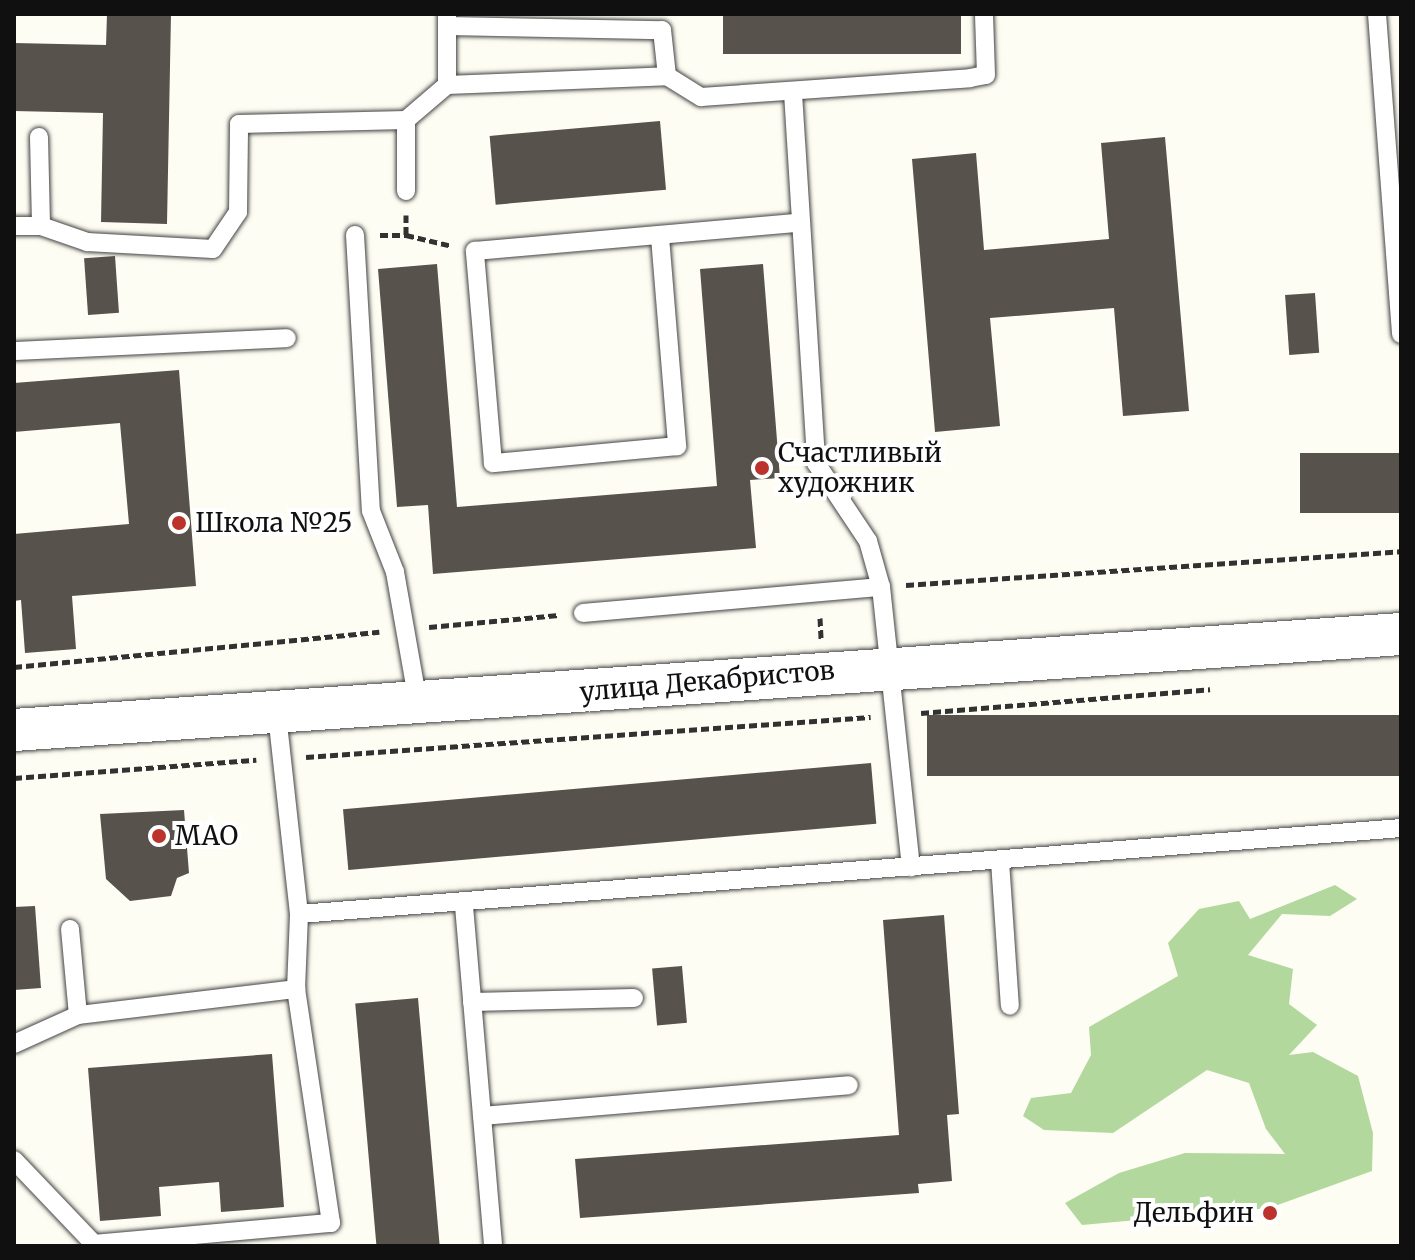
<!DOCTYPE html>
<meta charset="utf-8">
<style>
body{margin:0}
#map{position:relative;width:1415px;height:1260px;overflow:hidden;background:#fefdf3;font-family:Merriweather,serif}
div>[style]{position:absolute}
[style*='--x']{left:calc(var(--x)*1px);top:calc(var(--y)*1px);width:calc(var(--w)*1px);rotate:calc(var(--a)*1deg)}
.forest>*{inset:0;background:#b2d89d}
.building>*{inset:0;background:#58524c;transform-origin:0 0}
.path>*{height:5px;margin-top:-2.5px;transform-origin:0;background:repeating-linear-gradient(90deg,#323232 0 8px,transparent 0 12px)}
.roads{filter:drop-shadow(0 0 2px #434343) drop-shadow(0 0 2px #434343)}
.service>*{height:18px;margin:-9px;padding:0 9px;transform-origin:9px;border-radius:9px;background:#fff}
.tertiary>*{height:42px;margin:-21px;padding:0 21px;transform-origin:21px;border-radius:21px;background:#fff}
.dots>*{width:22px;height:22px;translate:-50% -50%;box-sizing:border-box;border:4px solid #fff;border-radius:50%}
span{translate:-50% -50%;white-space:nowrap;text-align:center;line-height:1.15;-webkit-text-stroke:8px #fff;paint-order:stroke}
.poi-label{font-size:26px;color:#101010}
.left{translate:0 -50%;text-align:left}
.right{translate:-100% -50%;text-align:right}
.street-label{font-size:26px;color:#101010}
.frame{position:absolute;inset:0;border:16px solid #101010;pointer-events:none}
</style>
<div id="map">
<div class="forest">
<div style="clip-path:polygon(1335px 885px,1357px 899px,1330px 916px,1282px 914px,1248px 955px,1293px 969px,1289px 1004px,1317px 1025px,1289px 1055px,1313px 1052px,1358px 1076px,1373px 1133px,1372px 1171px,1269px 1208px,1082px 1225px,1065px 1203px,1119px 1173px,1185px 1153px,1285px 1154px,1266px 1129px,1249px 1083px,1207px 1070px,1113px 1133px,1044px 1130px,1023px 1116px,1031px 1098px,1071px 1093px,1091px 1055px,1089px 1027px,1178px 976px,1168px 943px,1199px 909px,1239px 901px,1250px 919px)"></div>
</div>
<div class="building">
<div style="clip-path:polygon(107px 14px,171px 14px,167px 224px,101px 222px,103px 113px,14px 111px,14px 43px,106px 45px)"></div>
<div style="left:723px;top:14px;width:238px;height:40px"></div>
<div style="left:660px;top:121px;width:69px;height:171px;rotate:85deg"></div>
<div style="clip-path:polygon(1165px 137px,1189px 411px,1123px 416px,1114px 308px,990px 318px,1000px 426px,935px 432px,912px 159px,976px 153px,984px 250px,1109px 239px,1101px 143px)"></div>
<div style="left:115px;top:256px;width:57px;height:31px;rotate:86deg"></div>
<div style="clip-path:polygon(437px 264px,457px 507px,717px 486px,700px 269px,763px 264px,780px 478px,750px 480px,756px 548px,433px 574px,428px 505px,397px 507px,378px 269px)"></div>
<div style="left:1315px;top:293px;width:60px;height:30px;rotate:86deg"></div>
<div style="clip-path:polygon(179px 370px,196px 586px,72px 596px,76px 649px,25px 653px,21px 600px,14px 601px,14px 534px,129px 524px,120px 423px,14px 432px,14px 383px)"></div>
<div style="left:1401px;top:453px;width:60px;height:101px;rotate:90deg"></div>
<div style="left:1401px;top:715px;width:61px;height:474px;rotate:90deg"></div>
<div style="left:871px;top:763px;width:61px;height:530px;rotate:85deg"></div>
<div style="clip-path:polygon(184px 810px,189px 873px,177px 878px,171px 896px,130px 901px,106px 879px,100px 814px)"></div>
<div style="clip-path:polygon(35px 906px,41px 988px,14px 990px,14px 907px)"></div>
<div style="clip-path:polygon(944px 915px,959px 1114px,947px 1115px,952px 1181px,918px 1184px,919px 1193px,580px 1218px,575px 1159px,899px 1135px,883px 920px)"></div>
<div style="left:682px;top:966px;width:57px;height:30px;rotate:85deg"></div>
<div style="left:418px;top:998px;width:249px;height:63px;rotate:85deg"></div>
<div style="clip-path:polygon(272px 1054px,284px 1207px,221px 1212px,219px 1182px,159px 1187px,161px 1216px,100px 1221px,88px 1068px)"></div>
</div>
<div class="path">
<div style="--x:380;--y:235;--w:26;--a:0"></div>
<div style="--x:406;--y:235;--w:20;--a:-90"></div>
<div style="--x:406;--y:235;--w:47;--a:13.4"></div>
<div style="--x:906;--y:585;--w:496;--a:-3.9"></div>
<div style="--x:820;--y:618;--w:22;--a:87"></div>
<div style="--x:429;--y:627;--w:130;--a:-5.3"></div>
<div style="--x:14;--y:667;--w:367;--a:-5.5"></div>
<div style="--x:921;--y:713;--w:290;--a:-4.7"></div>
<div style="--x:306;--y:757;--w:566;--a:-4.05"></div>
<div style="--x:14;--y:778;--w:243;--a:-4.3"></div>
</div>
<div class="roads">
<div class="service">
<div style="--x:1377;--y:14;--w:321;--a:85.7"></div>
<div style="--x:447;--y:26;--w:215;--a:1.1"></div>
<div style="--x:662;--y:30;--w:46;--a:83.8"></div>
<div style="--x:447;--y:85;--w:70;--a:-90"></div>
<div style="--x:793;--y:93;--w:371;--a:86.4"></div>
<div style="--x:816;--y:463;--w:94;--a:56.3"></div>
<div style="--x:868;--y:541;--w:48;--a:74.2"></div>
<div style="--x:881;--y:587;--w:282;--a:83.9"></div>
<div style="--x:406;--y:120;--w:71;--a:90"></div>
<div style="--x:39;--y:137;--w:89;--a:88.7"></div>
<div style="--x:14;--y:226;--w:27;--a:0"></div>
<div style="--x:41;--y:226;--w:49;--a:19.2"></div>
<div style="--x:87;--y:242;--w:126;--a:3.2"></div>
<div style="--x:213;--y:249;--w:45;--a:-56"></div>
<div style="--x:238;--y:212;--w:88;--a:-89.3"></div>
<div style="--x:239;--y:124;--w:167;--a:-1.4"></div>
<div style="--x:406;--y:120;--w:54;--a:-40.5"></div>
<div style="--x:447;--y:85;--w:220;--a:-2.3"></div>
<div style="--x:667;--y:76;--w:40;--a:32"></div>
<div style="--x:701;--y:97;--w:270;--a:-4"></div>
<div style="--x:970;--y:78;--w:16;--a:-11"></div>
<div style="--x:986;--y:75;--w:61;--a:-91.9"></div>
<div style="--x:355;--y:235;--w:276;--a:86.7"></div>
<div style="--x:371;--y:511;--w:66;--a:68.5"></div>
<div style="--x:395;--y:572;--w:133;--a:80"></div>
<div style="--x:660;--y:237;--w:210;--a:85.3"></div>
<div style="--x:677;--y:446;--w:185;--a:174.7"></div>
<div style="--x:493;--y:463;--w:213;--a:-94.9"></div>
<div style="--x:475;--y:251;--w:324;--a:-5"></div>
<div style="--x:14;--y:351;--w:273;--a:-2.7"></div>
<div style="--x:583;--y:613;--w:299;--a:-5"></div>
<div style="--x:1000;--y:861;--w:145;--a:86.1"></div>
<div style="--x:464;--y:906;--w:341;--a:85.1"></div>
<div style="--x:299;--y:914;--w:1105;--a:-4.46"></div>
<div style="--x:70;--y:929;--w:86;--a:84.7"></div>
<div style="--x:472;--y:1002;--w:162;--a:-1.4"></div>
<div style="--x:14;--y:1044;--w:70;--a:-24.4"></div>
<div style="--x:78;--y:1015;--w:220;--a:-6.8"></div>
<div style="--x:482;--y:1116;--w:368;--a:-4.8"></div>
<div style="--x:14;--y:1160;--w:116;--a:46.4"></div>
<div style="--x:94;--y:1244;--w:238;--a:-5.1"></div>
<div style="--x:331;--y:1223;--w:237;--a:-98.5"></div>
<div style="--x:296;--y:989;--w:75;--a:-87.7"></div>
<div style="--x:299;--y:914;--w:201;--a:-96.3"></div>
</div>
<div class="tertiary">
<div style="--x:14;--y:730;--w:1390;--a:-3.96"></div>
</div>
</div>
<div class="dots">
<div style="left:762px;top:468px;background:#bb332c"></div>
<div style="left:179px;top:523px;background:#bb332c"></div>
<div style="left:159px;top:836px;background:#bb332c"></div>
<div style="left:1270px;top:1213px;background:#bb332c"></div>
</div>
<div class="poi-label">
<span class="left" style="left:778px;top:468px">Счастливый<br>художник</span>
<span class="left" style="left:195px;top:523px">Школа №25</span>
<span class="left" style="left:175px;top:836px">МАО</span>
<span class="right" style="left:1254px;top:1213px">Дельфин</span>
</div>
<div class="street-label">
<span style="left:707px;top:681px;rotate:-5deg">улица Декабристов</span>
</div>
<div class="frame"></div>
</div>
